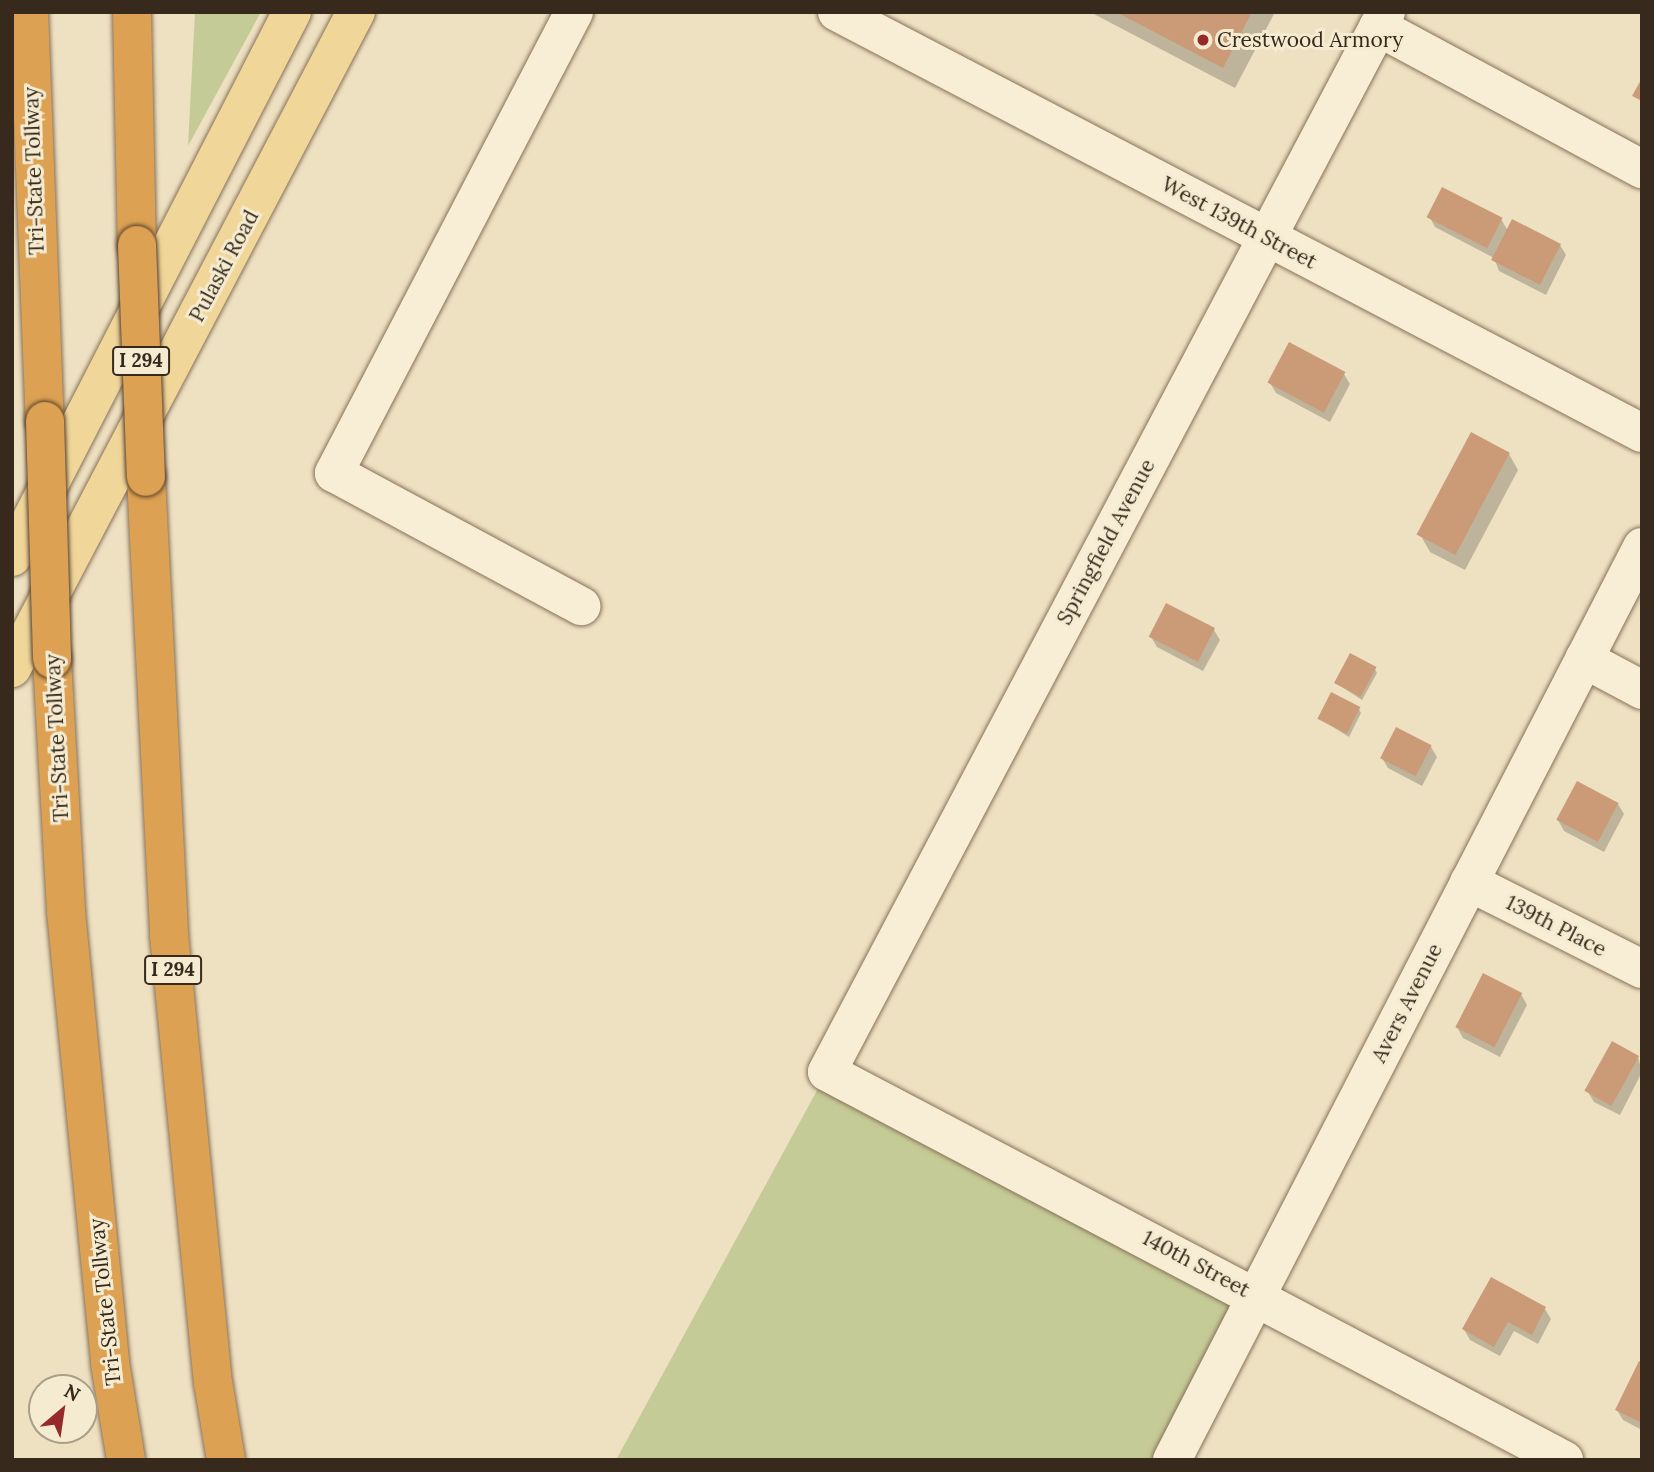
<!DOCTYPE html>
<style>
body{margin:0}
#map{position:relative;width:1654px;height:1472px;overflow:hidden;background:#eee1c2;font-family:Lora,serif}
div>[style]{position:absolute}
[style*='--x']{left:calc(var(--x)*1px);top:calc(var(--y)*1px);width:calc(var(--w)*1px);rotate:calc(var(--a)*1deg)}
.green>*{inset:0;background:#c5cb96}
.shadow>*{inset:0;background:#0003}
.building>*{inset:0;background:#cb9b78;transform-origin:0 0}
.roads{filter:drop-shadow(0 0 2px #877259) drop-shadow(0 0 2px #877259)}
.minor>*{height:38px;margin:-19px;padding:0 19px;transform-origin:19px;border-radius:19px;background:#f8eed5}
.major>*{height:38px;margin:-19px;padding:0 19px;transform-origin:19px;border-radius:19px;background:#f1d699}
.highway>*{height:38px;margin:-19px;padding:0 19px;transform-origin:19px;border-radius:19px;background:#dda153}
.bridges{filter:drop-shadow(0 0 2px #55402e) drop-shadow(0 0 2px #55402e)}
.highway-bridge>*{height:38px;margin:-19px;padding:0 19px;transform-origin:19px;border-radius:19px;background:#dda153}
.dots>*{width:19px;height:19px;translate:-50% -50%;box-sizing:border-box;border:4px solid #f5ebd1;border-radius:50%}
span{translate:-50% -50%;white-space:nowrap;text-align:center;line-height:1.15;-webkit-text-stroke:6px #f5ebd1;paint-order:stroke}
.shield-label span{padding:2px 5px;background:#f5ebd1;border:2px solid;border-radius:5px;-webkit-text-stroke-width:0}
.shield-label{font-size:19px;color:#372a1d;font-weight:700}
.poi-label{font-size:21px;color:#372a1d}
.left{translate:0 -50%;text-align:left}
.street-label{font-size:21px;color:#372a1d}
.frame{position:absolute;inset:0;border:14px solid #372a1d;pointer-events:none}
.north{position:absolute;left:28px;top:1374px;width:70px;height:70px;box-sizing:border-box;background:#f5ebd1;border:2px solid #a99e89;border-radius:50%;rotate:29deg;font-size:19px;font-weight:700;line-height:28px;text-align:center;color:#372a1d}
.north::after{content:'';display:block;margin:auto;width:24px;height:32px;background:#962a2a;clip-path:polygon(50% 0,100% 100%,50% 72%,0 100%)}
</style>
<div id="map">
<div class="green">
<div style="clip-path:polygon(195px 12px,261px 12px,188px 146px)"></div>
<div style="clip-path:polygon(827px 1072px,1256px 1296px,1172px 1460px,616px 1460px)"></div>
</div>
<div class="shadow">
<div style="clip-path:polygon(1090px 12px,1275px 12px,1235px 88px)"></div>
<div style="clip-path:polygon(1429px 216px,1501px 219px,1508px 231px,1560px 245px,1566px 255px,1546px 295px,1499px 271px,1494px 258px,1435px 227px)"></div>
<div style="clip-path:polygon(1344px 374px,1350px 384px,1330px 422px,1276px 393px,1270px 383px)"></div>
<div style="clip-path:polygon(1509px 454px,1518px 470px,1465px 570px,1430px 552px,1421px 536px)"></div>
<div style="clip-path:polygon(1214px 630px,1220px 640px,1203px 671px,1157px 647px,1151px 637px)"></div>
<div style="clip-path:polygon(1375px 669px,1377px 673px,1362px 700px,1336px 683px)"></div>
<div style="clip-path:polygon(1359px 709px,1361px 713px,1349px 737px,1320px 719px)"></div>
<div style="clip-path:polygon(1431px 747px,1437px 757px,1422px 786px,1388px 768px,1382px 758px)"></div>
<div style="clip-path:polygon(1618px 804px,1624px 814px,1604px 852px,1564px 831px,1558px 820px)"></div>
<div style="clip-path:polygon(1521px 994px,1527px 1005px,1500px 1057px,1463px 1038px,1457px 1027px)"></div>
<div style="clip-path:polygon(1638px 1057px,1642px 1072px,1620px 1115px,1594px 1102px,1588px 1092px)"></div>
<div style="clip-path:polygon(1492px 1279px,1545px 1309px,1551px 1319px,1538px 1344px,1514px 1331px,1500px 1356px,1470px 1340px,1464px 1329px)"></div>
<div style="clip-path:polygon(1642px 1364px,1642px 1430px,1623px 1420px,1617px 1410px)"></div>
</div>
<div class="building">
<div style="clip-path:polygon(1116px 12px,1252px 12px,1223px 68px)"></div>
<div style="clip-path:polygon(1642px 78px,1642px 101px,1632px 96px)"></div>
<div style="left:1442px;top:187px;width:68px;height:34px;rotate:27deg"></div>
<div style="left:1512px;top:219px;width:55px;height:46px;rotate:27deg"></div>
<div style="left:1289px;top:342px;width:64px;height:46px;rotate:28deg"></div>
<div style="left:1471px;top:432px;width:44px;height:116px;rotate:28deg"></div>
<div style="left:1166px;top:603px;width:55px;height:38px;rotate:27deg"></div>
<div style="left:1350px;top:653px;width:30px;height:34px;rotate:28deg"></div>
<div style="left:1331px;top:692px;width:33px;height:30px;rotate:27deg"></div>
<div style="left:1396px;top:727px;width:40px;height:35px;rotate:27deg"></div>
<div style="left:1577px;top:781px;width:47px;height:44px;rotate:28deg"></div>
<div style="left:1483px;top:973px;width:44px;height:61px;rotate:27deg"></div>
<div style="left:1612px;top:1041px;width:31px;height:57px;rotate:29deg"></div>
<div style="clip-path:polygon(1491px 1277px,1546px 1307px,1532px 1335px,1508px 1322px,1494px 1347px,1462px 1329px)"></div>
<div style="clip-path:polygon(1639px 1361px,1642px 1362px,1642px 1423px,1615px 1410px)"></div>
</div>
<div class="roads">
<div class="minor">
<div style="--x:574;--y:12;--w:520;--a:117.5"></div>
<div style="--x:334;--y:473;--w:281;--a:28.3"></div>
<div style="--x:837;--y:12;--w:908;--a:27.61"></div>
<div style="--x:1386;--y:12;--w:1198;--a:117.81"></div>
<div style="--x:827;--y:1072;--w:833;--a:27.76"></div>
<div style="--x:1378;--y:27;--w:300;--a:28.3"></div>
<div style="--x:1584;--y:659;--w:66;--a:28.1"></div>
<div style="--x:1469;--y:882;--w:194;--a:26.7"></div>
<div style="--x:1172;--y:1460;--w:1027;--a:-62.76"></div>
</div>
<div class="major">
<div style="--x:12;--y:557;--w:613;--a:-62.81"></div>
<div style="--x:12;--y:668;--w:741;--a:-62.33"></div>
</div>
<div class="highway">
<div style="--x:29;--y:12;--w:409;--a:87.8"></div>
<div style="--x:132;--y:12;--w:233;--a:88.8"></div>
<div style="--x:146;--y:477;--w:459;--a:87.1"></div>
<div style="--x:169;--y:935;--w:449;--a:84.4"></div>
<div style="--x:213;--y:1382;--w:79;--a:80.5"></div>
<div style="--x:52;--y:659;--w:253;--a:86.8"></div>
<div style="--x:66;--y:912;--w:453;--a:84.4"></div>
<div style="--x:110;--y:1363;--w:98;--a:80.6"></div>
</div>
</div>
<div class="bridges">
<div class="highway-bridge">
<div style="--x:137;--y:245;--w:232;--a:87.8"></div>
<div style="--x:45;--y:421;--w:238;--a:88.3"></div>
</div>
</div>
<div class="dots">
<div style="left:1203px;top:40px;background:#962a2a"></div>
</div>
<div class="shield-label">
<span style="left:141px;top:361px">I 294</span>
<span style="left:173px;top:970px">I 294</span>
</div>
<div class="poi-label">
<span class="left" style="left:1217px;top:40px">Crestwood Armory</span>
</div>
<div class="street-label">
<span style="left:34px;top:171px;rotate:-92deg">Tri-State Tollway</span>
<span style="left:1239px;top:223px;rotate:28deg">West 139th Street</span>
<span style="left:224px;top:266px;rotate:-62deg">Pulaski Road</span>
<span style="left:1106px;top:542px;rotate:-62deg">Springfield Avenue</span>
<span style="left:57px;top:738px;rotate:-93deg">Tri-State Tollway</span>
<span style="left:1556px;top:926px;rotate:27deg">139th Place</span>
<span style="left:1407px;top:1003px;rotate:-63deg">Avers Avenue</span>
<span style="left:1196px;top:1264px;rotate:28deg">140th Street</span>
<span style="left:105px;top:1302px;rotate:-96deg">Tri-State Tollway</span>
</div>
<div class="frame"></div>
<div class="north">N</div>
</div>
